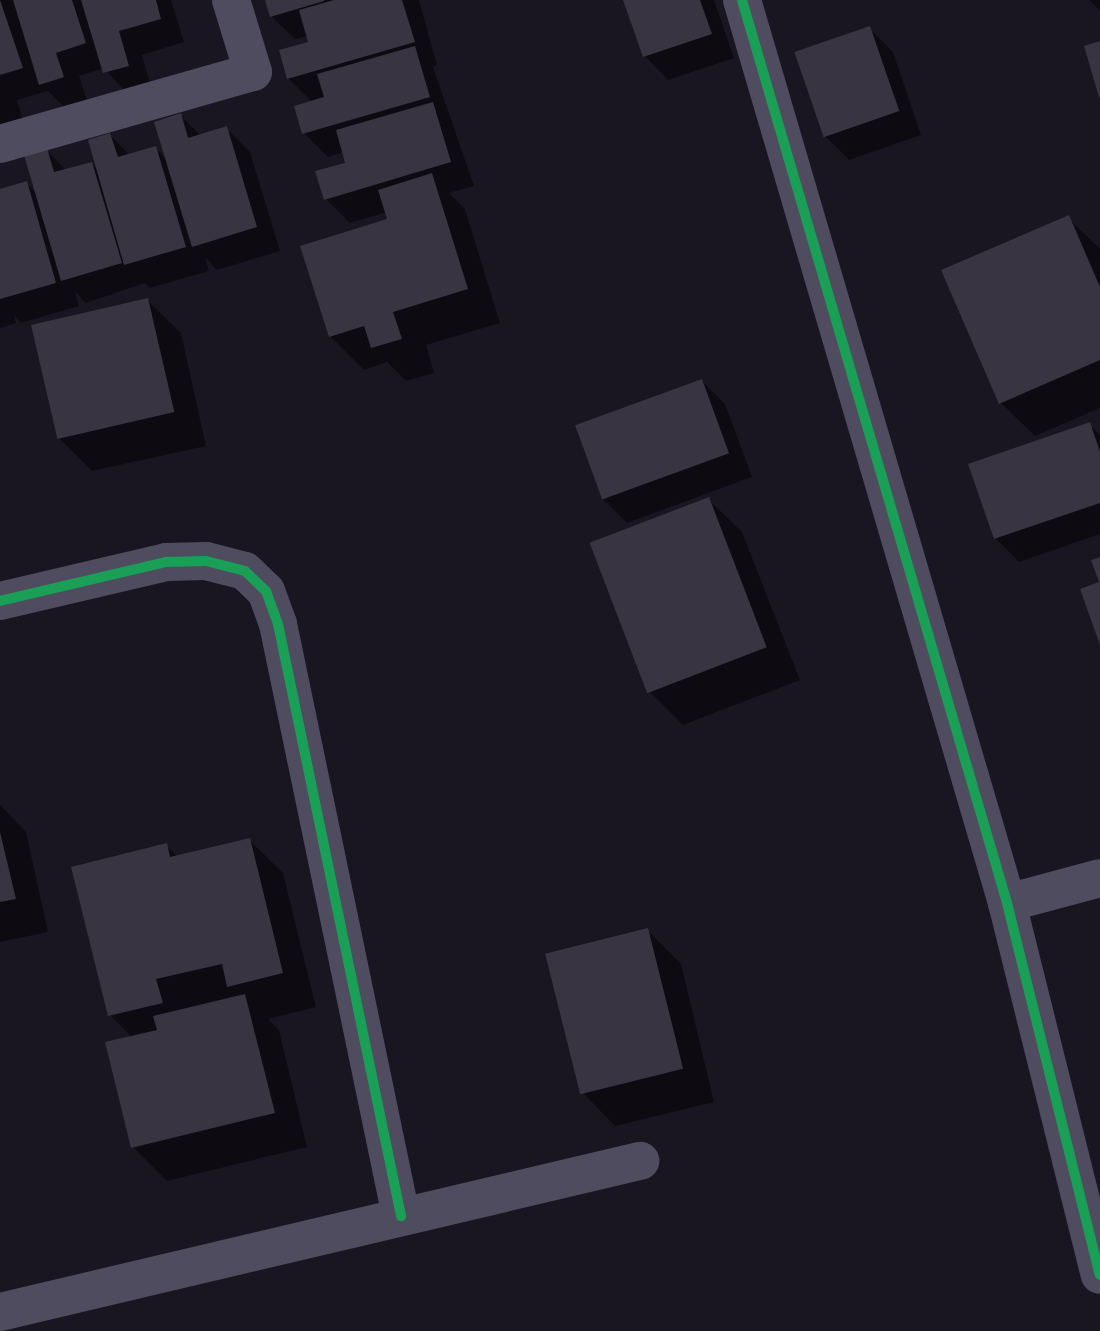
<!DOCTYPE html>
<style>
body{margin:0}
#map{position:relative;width:1100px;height:1331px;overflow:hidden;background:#191621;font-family:"Golos Text",sans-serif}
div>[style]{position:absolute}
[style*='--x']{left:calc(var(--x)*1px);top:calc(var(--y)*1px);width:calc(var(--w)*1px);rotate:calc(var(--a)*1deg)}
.shadow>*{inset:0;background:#0007}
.building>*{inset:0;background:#383442;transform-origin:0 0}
.minor>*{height:38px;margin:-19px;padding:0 19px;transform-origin:19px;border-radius:19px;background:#4f4c60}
.cycleway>*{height:10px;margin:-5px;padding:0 5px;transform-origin:5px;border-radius:5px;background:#1a9f57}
span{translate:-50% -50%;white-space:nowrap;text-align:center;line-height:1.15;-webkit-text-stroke:6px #161225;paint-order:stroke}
</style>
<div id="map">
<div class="shadow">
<div style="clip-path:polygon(0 0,171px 0,184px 42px,142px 55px,152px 90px,129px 96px,104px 68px,79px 76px,87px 100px,64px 107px,48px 91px,17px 100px,25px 126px,0 129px)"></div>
<div style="clip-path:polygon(267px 0,419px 0,437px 65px,433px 67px,474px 186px,449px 193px,465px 209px,500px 323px,426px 345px,434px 373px,406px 381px,387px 362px,364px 370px,330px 336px,389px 220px,387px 212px,350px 223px,326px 199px,347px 164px,344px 152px,328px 157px,304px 133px,312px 102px,289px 79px,281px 52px,310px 43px,308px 36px,295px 39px,271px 16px)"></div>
<div style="clip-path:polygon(625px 0,714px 0,734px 58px,668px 80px,645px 56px)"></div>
<div style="clip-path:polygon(1089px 0,1100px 0,1100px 11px)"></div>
<div style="clip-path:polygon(869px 28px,893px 52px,921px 135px,849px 160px,825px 136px)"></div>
<div style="clip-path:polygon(180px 115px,201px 136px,226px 128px,250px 152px,280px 251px,217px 270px,205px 257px,209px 271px,150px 288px,145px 283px,86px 303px,75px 292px,79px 306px,21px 323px,14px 316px,16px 323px,0 328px,0 190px,26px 183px,38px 194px,46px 150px,67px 171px,92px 164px,98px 170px,110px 135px,130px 155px,155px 148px,168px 161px)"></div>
<div style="clip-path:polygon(1068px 218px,1100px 249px,1100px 408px,1035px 436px,1001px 403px)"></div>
<div style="clip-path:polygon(147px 300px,181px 333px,206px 446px,92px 471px,58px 437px)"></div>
<div style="clip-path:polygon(702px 381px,725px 404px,752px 477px,627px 523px,603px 499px)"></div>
<div style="clip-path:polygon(1089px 424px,1100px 435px,1100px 534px,1019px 562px,995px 538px)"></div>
<div style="clip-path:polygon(708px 499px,742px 532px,800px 680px,683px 725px,649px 691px,592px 544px)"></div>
<div style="clip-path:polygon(0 805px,26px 832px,48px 932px,0 942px)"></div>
<div style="clip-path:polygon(249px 840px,283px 873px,316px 1007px,268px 1019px,279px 1030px,307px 1147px,167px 1181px,133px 1147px,132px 1037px,110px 1015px,166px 845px,178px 857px)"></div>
<div style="clip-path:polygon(647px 930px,681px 964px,714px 1102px,615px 1126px,582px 1092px)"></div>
</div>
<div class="building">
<div style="clip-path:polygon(0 0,23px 68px,0 75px)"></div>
<div style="clip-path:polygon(13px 0,72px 0,86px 43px,56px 53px,64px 77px,39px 85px)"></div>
<div style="clip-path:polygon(81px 0,156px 0,161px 19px,119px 31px,129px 66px,103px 73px)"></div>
<div style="clip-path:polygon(265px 0,324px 0,324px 1px,270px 17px)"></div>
<div style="clip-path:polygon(334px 0,402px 0,415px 42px,287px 79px,279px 50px,308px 42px,299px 10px)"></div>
<div style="clip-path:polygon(623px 0,700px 0,712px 34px,643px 57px)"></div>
<div style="left:870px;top:26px;width:90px;height:80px;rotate:71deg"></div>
<div style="clip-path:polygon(1100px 41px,1100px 97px,1099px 97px,1084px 46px)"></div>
<div style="clip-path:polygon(415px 46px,430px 97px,302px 134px,294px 106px,324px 97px,317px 74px)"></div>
<div style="clip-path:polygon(433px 102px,451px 162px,324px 200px,315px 171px,345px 163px,336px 130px)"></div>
<div style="clip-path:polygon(181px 113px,188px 138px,227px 126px,257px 227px,192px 247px,154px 122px)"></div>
<div style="clip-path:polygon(110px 133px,118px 157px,156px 146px,186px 247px,124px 265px,88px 140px)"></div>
<div style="clip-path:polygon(47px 148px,54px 172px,92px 162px,122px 263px,61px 281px,24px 155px)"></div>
<div style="clip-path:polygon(432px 173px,468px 289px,393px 312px,402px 339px,371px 348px,364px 326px,329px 337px,300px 246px,387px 219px,378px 190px)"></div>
<div style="clip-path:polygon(27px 181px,56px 283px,0 299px,0 189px)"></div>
<div style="clip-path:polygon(1069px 215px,1100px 287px,1100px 360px,999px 404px,941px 270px)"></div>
<div style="left:148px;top:298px;width:117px;height:120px;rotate:77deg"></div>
<div style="left:702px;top:379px;width:79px;height:135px;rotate:70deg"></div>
<div style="clip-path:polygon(1090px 422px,1100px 452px,1100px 503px,994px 539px,968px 464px)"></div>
<div style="left:709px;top:497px;width:161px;height:128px;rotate:69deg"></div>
<div style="clip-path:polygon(1100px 557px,1100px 645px,1080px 589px,1099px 582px,1091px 560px)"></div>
<div style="clip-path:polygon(0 832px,16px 899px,0 902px)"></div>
<div style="clip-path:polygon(250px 838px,283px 973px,227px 987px,222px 964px,156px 979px,163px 1003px,108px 1016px,71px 867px,167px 843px,170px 857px)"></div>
<div style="left:648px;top:928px;width:145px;height:106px;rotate:76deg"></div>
<div style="clip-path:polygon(245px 994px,275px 1113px,131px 1148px,105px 1042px,157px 1030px,153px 1016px)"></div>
</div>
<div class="minor">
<div style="--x:742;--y:0;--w:941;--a:73.64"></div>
<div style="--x:1007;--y:903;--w:383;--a:76"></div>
<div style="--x:0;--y:144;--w:263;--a:-15.9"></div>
<div style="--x:253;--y:72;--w:75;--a:-107"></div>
<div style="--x:0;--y:601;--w:171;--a:-13.2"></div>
<div style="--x:166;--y:562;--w:40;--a:-1.4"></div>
<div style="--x:206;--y:561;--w:40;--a:14.4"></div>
<div style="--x:245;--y:571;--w:29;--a:44"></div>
<div style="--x:266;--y:591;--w:35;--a:70"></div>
<div style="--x:278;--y:624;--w:605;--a:78.26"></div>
<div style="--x:1007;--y:903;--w:96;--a:-15"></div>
<div style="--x:0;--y:1312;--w:658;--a:-13.28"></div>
</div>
<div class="cycleway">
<div style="--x:742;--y:0;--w:941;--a:73.64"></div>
<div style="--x:1007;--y:903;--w:383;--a:76"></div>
<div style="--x:0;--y:601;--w:171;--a:-13.2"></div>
<div style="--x:166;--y:562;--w:40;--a:-1.4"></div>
<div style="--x:206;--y:561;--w:40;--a:14.4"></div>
<div style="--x:245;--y:571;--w:29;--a:44"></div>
<div style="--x:266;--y:591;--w:35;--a:70"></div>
<div style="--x:278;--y:624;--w:605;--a:78.26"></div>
</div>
</div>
